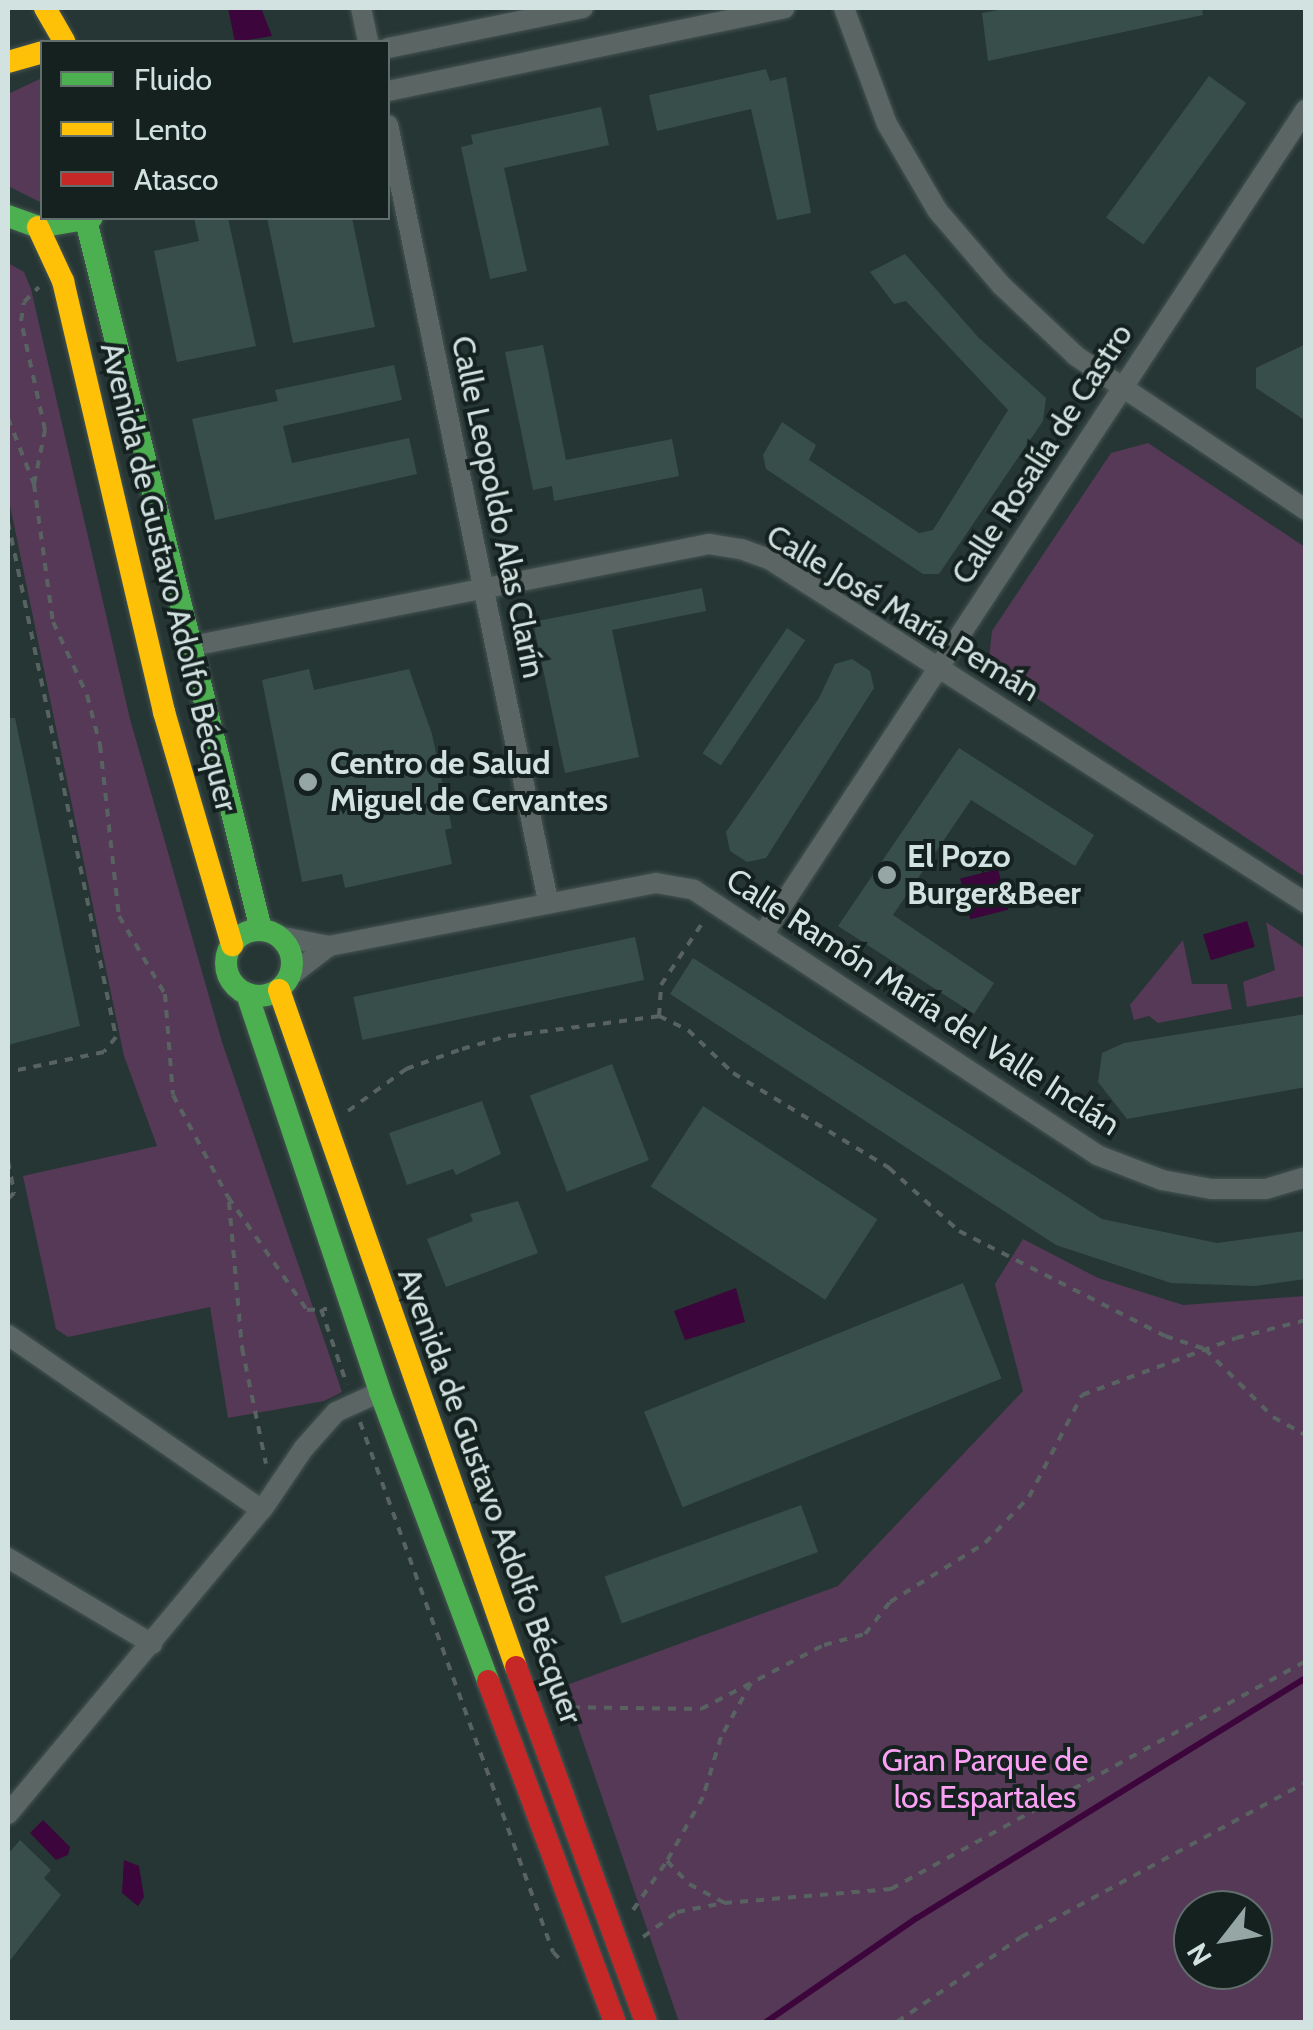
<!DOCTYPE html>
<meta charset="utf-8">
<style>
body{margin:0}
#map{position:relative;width:1313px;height:2030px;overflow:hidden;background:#263634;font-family:Cabin,sans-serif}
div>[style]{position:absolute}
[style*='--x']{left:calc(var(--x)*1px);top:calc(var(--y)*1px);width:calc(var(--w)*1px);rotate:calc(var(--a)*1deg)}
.green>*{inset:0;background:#563956}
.water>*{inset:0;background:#3c053b;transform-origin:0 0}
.stream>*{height:6px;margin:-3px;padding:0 3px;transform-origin:3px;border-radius:3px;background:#3c053b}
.building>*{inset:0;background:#384e4b;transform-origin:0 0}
.path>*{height:4px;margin-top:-2px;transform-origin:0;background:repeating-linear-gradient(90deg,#576261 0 8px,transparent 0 16px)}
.roads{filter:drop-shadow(0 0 2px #455452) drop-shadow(0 0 2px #455452)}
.street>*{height:20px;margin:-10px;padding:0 10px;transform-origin:10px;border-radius:10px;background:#5b6664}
.fast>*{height:22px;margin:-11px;padding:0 11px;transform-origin:11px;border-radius:11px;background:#4caf50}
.fast>.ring{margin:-11px;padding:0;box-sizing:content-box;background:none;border:22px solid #4caf50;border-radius:50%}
.slow>*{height:22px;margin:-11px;padding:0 11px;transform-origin:11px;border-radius:11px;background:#ffc107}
.jam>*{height:22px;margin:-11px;padding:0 11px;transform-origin:11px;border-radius:11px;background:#c62828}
.dots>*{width:28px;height:28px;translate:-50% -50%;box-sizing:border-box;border:5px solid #14211f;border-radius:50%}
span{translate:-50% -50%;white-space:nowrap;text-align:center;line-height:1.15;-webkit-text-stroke:8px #14211f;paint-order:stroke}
.street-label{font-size:32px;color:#d2e2e0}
.poi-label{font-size:32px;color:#d2e2e0;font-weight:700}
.left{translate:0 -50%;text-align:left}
.park-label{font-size:32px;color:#fba1f3}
.frame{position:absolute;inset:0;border:10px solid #d2e2e0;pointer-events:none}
.legend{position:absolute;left:40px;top:40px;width:350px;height:180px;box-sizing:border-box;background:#14211f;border:2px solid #606e6c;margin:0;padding:12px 18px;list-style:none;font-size:30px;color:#d2e2e0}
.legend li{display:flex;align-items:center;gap:20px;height:50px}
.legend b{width:50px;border:2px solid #606e6c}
.north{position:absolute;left:1173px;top:1890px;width:100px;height:100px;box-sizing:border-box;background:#14211f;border:2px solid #606e6c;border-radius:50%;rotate:239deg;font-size:28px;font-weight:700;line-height:40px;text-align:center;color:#d2e2e0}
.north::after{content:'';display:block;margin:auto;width:35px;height:45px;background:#96a6a4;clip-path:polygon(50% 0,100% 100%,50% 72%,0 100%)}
</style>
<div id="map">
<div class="green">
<div style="clip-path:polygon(42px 78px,42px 203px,8px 186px,8px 94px)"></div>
<div style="clip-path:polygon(8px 263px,24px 272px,31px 289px,130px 719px,222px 1042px,342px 1392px,324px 1401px,228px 1418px,210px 1307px,68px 1337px,56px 1329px,23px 1176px,157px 1146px,124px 1056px,8px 496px)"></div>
<div style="clip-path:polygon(1148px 443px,1305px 547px,1305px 877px,996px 671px,989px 658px,992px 631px,1111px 453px)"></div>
<div style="clip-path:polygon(1266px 922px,1305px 948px,1305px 996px,1247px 1007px,1243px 982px,1275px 970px)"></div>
<div style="clip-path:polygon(1183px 940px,1192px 984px,1227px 984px,1232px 1009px,1158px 1023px,1149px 1016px,1134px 1020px,1130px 1005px)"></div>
<div style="clip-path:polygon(evenodd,1023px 1239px,1098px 1278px,1183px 1305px,1305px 1296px,1305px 2022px,679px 2022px,564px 1686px,838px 1586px,1023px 1391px,995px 1284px,1023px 1239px,1193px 1910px,1253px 1910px,1253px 1970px,1193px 1970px,1193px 1910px)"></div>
</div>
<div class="water">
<div style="clip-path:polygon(228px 8px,261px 8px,272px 36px,235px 42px)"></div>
<div style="left:998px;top:869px;width:42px;height:39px;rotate:76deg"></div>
<div style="left:1247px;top:921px;width:27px;height:46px;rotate:73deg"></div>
<div style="clip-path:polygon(736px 1288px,745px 1322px,685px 1340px,674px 1311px)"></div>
<div style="clip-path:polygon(43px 1820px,70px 1847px,68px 1855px,56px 1860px,30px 1833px)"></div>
<div style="clip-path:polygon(124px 1860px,139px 1866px,144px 1897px,138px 1906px,122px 1893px)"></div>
</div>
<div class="stream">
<div style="--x:766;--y:2022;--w:183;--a:-34.6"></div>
<div style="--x:917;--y:1918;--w:457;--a:-31.7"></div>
</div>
<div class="building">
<div style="clip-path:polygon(1009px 8px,1202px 8px,1203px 15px,988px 61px,982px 13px)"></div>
<div style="clip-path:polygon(766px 69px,770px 81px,786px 77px,811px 213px,777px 220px,751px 109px,657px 131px,649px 95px)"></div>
<div style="left:1209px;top:76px;width:46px;height:175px;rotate:36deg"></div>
<div style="clip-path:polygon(601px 107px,609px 145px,504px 168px,527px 271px,490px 279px,461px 147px,473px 144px,471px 135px)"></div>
<div style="clip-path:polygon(194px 218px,228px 218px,256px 346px,177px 362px,154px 251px,199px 241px)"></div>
<div style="clip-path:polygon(267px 218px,352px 218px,375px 327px,293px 343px)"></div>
<div style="clip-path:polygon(905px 254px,978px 337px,1046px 398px,1043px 421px,939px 574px,923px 574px,766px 469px,763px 455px,782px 422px,816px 445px,809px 460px,919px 533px,933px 530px,1008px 410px,906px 301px,894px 304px,870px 272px)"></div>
<div style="clip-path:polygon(1306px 344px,1306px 421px,1256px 388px,1256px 368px)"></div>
<div style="clip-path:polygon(543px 345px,566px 460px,672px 439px,679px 476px,554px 501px,552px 486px,533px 490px,505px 352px)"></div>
<div style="clip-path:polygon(394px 365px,402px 400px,283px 426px,292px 463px,409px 438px,417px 474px,215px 520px,192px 419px,278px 401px,275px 390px)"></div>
<div style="clip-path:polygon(702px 588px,706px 611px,612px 630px,639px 757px,565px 773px,533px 622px)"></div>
<div style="left:787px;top:628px;width:22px;height:151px;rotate:34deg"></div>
<div style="clip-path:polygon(852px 659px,870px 671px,874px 688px,766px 858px,747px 862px,730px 851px,726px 832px,819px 698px,835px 664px)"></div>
<div style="clip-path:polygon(309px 669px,314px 690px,409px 669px,432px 734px,452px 828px,445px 830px,452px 864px,345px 888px,342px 874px,302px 882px,262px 680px)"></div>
<div style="clip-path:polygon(8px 718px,15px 718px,80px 1026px,8px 1045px)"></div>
<div style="clip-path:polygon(959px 748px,1094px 835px,1075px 866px,971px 800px,893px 915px,994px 983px,974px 1014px,838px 926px)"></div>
<div style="left:635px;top:937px;width:44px;height:288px;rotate:78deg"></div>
<div style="clip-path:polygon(693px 958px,1102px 1219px,1217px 1243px,1306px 1231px,1306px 1279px,1255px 1286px,1171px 1283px,1056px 1245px,670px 994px)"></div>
<div style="clip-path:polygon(1306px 1014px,1306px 1087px,1127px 1119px,1098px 1082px,1102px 1053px,1124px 1043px)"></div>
<div style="left:612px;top:1064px;width:103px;height:88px;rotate:69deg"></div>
<div style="clip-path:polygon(482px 1101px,501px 1154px,456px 1175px,453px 1169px,407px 1185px,389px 1133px)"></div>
<div style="left:703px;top:1106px;width:208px;height:96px;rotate:33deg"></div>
<div style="clip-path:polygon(518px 1201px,538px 1253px,446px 1287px,427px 1239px,473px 1221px,470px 1214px)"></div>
<div style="left:963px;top:1283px;width:103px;height:344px;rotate:68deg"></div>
<div style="left:801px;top:1505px;width:50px;height:209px;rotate:70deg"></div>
<div style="clip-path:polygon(20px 1840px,51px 1870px,44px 1878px,61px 1895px,8px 1963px,8px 1854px)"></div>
</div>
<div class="path">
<div style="--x:8;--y:418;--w:71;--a:68.5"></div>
<div style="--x:34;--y:484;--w:139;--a:82.2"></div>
<div style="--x:53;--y:622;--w:81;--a:65"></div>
<div style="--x:87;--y:695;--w:52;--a:75.4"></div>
<div style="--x:100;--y:745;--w:172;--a:83.7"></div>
<div style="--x:119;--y:916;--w:91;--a:59.5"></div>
<div style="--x:165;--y:994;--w:101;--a:85.5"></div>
<div style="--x:173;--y:1095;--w:116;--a:61.7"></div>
<div style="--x:228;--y:1197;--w:138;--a:55"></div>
<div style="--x:307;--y:1310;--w:20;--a:-3"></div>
<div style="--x:34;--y:484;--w:55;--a:-78.5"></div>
<div style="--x:45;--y:430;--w:112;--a:-102.4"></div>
<div style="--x:21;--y:321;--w:19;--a:-81"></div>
<div style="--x:24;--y:302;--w:21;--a:-45"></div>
<div style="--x:8;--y:522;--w:526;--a:78.16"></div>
<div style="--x:116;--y:1037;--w:19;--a:129"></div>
<div style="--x:104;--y:1052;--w:98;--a:168.2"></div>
<div style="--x:659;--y:1016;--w:31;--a:-86"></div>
<div style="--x:661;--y:985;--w:72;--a:-56.3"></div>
<div style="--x:348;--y:1111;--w:72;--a:-35.9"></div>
<div style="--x:406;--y:1069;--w:59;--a:-19.7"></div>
<div style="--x:462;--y:1049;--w:48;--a:-15.8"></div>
<div style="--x:508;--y:1036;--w:152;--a:-7.5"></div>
<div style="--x:659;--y:1016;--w:32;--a:26"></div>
<div style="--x:688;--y:1030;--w:62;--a:43.7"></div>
<div style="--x:733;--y:1073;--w:183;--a:31.3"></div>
<div style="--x:889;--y:1168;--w:94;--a:42"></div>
<div style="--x:959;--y:1231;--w:231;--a:27"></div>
<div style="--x:1165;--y:1336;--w:42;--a:18"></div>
<div style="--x:1205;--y:1349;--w:96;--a:45"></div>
<div style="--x:1273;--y:1417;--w:38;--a:29"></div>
<div style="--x:8;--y:1161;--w:33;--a:79"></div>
<div style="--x:14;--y:1193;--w:8;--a:135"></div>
<div style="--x:229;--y:1202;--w:147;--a:84.9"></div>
<div style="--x:242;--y:1348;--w:118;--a:78.3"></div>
<div style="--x:321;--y:1309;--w:80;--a:71.1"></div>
<div style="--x:360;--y:1422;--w:564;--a:69.99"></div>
<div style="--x:553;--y:1952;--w:16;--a:47"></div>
<div style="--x:751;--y:1683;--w:62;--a:119.1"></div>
<div style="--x:721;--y:1737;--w:63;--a:106.7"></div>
<div style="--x:703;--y:1797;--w:73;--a:119.4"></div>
<div style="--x:667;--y:1861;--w:32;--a:46"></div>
<div style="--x:689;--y:1884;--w:40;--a:28"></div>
<div style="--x:724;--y:1903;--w:168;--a:-4.8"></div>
<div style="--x:891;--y:1889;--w:474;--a:-28.8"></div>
<div style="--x:556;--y:1707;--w:145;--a:0.8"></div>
<div style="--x:701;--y:1709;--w:139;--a:-27.5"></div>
<div style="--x:824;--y:1645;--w:42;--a:-15"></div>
<div style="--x:865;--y:1634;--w:41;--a:-52"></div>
<div style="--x:890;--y:1602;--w:112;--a:-31.8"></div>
<div style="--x:985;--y:1543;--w:64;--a:-46.3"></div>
<div style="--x:1029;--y:1497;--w:115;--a:-62.5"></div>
<div style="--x:1082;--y:1395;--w:164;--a:-20.3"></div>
<div style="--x:1236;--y:1338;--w:72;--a:-14.4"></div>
<div style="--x:633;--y:1910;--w:60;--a:-55.2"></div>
<div style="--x:643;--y:1937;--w:42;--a:-36.3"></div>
<div style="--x:677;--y:1912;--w:48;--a:-10.8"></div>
<div style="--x:897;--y:2022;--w:150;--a:-34.4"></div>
<div style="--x:1021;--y:1937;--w:324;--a:-28.5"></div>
</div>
<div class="roads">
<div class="street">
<div style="--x:361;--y:8;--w:35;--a:78"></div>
<div style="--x:844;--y:8;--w:124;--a:69.7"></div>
<div style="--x:887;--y:124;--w:99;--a:59.8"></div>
<div style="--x:937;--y:210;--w:99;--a:49.5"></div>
<div style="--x:1001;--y:285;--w:103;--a:43.4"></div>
<div style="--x:1076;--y:356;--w:277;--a:33.8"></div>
<div style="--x:388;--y:48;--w:199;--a:-11.6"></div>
<div style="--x:388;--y:91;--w:405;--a:-11.8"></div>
<div style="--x:388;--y:125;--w:792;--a:78.35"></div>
<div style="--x:187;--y:647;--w:532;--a:-11.16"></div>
<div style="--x:709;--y:544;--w:32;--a:9"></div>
<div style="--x:741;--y:549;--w:30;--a:20"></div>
<div style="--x:769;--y:559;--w:638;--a:32.64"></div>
<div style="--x:764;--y:933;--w:986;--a:-56.66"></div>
<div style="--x:278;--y:936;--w:52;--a:11.1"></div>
<div style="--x:329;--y:946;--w:333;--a:-10.9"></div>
<div style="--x:656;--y:883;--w:39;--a:10"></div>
<div style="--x:694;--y:890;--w:482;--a:33.3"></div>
<div style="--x:1097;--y:1155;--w:70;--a:21"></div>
<div style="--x:1162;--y:1180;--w:50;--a:10.4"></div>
<div style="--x:1211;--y:1189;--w:55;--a:0"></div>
<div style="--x:1266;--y:1189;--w:42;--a:-16.7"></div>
<div style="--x:290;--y:976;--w:49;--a:-37.6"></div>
<div style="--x:8;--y:1335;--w:308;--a:34.6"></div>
<div style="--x:8;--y:1558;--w:168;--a:30.8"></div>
<div style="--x:8;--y:1814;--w:400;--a:-50.2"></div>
<div style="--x:264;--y:1507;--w:71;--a:-55.9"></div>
<div style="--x:304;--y:1448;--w:48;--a:-48.4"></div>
<div style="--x:336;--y:1412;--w:48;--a:-24.4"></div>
</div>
<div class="fast">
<div style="--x:8;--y:216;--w:32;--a:20"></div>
<div style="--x:38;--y:227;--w:54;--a:-9.6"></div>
<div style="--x:86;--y:220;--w:731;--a:76.15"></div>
<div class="ring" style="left:226px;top:930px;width:44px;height:44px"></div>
<div style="--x:247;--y:994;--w:420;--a:71.5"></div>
<div style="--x:380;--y:1392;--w:309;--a:69.5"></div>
</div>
<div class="slow">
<div style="--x:45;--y:8;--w:39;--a:60"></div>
<div style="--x:8;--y:62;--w:35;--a:-16"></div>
<div style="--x:38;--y:227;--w:60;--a:65.2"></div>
<div style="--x:63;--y:281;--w:443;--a:76.8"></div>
<div style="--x:164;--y:712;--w:243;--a:73.7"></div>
<div style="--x:279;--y:990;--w:717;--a:70.71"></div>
</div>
<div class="jam">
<div style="--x:516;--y:1667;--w:378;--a:69.9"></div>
<div style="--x:488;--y:1681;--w:364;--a:69.6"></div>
</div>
</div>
<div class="dots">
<div style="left:308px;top:782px;background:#96a6a4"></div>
<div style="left:887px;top:875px;background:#96a6a4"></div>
</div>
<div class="street-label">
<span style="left:1042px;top:454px;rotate:-57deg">Calle Rosalía de Castro</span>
<span style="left:498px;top:507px;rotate:78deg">Calle Leopoldo Alas Clarín</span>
<span style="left:169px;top:577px;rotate:76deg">Avenida de Gustavo Adolfo Bécquer</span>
<span style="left:903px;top:613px;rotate:31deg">Calle José María Pemán</span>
<span style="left:923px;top:1002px;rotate:33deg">Calle Ramón María del Valle Inclán</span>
<span style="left:490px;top:1496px;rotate:70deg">Avenida de Gustavo Adolfo Bécquer</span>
</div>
<div class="poi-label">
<span class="left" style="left:330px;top:782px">Centro de Salud<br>Miguel de Cervantes</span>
<span class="left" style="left:907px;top:875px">El Pozo<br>Burger&amp;Beer</span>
</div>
<div class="park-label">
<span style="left:985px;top:1779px">Gran Parque de<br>los Espartales</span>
</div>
<div class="frame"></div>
<ul class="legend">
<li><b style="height:12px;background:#4caf50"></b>Fluido</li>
<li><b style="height:12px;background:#ffc107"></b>Lento</li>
<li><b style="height:12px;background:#c62828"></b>Atasco</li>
</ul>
<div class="north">N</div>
</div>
